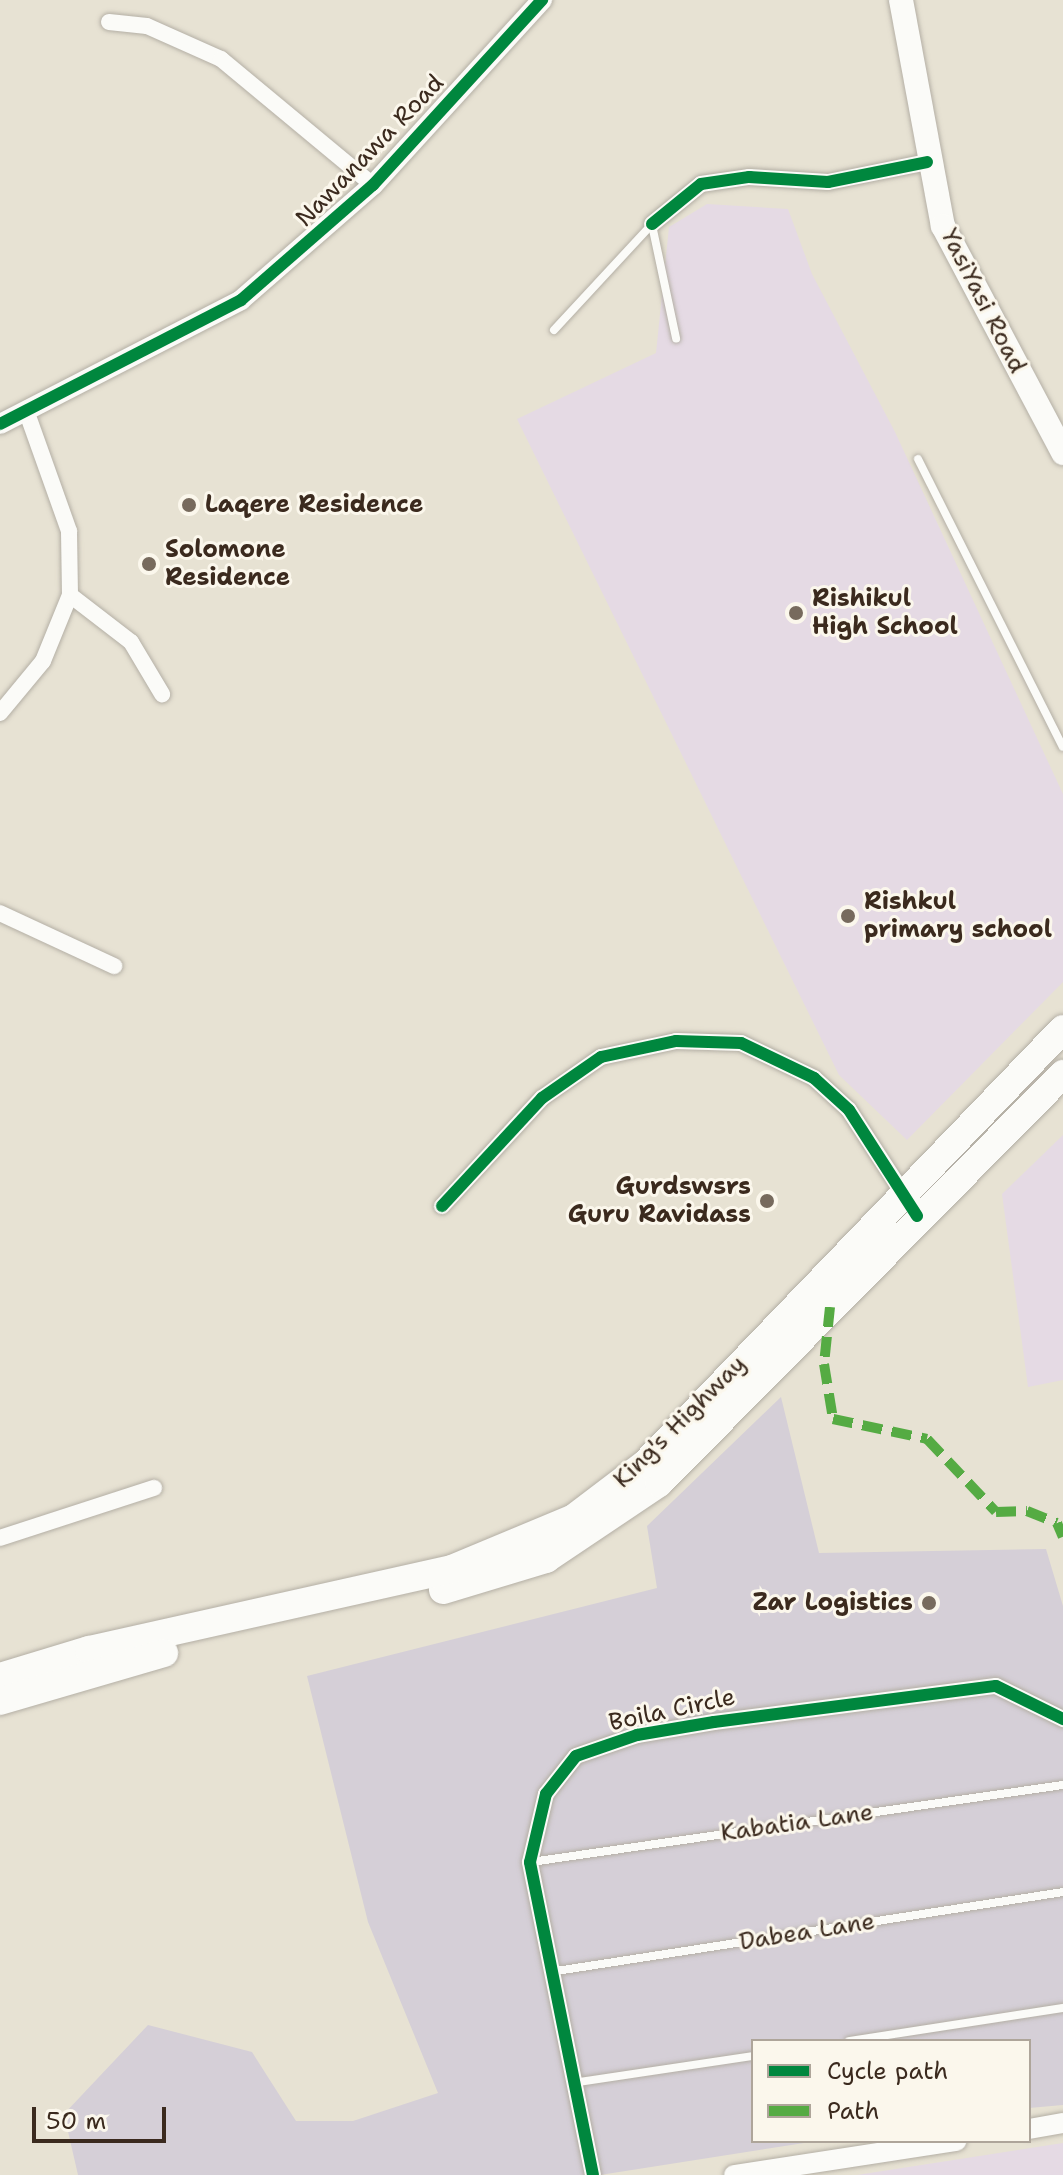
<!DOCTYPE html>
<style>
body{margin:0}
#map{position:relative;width:1063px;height:2175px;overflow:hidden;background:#e7e2d3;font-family:"Shantell Sans",sans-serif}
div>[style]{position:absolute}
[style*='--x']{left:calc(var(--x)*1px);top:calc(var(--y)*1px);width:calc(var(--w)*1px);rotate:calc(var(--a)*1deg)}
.built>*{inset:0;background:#e5dae4}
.industrial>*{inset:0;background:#d5cfd7}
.roads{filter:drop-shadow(0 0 2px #b4afa5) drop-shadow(0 0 2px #b4afa5)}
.service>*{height:8px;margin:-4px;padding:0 4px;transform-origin:4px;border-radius:4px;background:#fbfbf8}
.minor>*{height:16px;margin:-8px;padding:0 8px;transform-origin:8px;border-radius:8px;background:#fbfbf8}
.tertiary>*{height:20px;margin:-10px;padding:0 10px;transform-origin:10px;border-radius:10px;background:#fbfbf8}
.secondary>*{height:24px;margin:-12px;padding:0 12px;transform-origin:12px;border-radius:12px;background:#fbfbf8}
.trunk>*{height:28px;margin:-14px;padding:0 14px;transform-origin:14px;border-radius:14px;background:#fbfbf8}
.quiet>*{height:10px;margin-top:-5px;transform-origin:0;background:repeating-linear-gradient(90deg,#55ab43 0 20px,transparent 0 30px)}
.cycleway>*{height:12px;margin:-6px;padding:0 6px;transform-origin:6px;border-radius:6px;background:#00873e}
.dots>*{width:22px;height:22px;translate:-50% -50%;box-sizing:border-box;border:4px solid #fbf7ec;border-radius:50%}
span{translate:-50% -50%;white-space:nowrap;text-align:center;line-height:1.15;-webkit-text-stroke:6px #fbf7ec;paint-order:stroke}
.street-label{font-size:24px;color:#3b2a1e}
.poi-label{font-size:24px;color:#3b2a1e;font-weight:700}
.left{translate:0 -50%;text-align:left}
.right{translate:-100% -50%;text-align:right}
.legend{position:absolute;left:751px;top:2039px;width:280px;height:104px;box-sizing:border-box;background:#fbf7ec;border:2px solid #aea59a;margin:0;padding:10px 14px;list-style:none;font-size:24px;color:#3b2a1e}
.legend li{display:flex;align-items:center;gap:16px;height:40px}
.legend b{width:40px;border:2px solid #aea59a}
.scale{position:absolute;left:32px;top:2107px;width:134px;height:36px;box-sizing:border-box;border:4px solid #3b2a1e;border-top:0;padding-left:10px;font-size:24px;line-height:28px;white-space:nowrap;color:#3b2a1e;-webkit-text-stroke:6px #fbf7ec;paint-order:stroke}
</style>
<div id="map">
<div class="built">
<div style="clip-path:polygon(707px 204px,788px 209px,812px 274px,895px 432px,1063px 794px,1063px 982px,907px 1140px,839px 1075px,517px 419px,656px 353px,669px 227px)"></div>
<div style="clip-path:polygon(1063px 1135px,1063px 1380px,1028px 1387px,1002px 1194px)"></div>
<div style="clip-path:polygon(1063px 2143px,1063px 2175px,857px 2175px)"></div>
</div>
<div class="industrial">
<div style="clip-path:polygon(781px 1397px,819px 1553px,1046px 1549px,1063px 1606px,1063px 2105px,1029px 2108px,1029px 2041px,753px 2041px,753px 2141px,817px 2141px,600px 2175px,78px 2175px,64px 2114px,148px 2025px,252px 2052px,296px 2121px,353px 2121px,438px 2093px,368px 1922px,307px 1676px,657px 1588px,647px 1526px)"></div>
</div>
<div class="roads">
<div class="service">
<div style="--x:652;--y:225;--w:116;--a:78"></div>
<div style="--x:554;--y:330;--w:144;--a:-47.2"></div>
<div style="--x:918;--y:459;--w:322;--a:63.3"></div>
<div style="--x:531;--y:1862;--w:538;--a:-8.24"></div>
<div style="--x:550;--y:1972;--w:519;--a:-8.86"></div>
<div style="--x:849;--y:2041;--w:217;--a:-8.8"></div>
<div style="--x:572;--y:2083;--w:183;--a:-8.5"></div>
</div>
<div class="minor">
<div style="--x:109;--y:22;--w:38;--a:6"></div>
<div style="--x:147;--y:26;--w:81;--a:24"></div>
<div style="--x:221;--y:59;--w:197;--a:39.7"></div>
<div style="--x:652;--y:224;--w:63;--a:-39.2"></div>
<div style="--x:701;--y:184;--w:49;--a:-8.3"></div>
<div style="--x:749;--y:177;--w:79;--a:3.6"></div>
<div style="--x:828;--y:182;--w:101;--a:-11.4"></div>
<div style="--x:70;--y:595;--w:77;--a:37.6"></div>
<div style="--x:131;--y:642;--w:61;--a:59.2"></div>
<div style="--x:0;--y:713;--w:67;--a:-50.4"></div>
<div style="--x:43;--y:661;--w:71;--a:-67.8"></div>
<div style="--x:70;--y:595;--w:64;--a:-90.9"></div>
<div style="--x:69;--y:531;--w:125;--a:-109.6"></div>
<div style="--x:0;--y:913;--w:126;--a:24.9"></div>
<div style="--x:442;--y:1206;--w:147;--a:-47.2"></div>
<div style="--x:542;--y:1098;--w:72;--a:-34.8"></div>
<div style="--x:601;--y:1057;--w:77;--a:-12"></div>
<div style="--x:676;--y:1041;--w:65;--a:1.8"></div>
<div style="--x:741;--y:1043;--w:81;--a:25.6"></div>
<div style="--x:814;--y:1078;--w:47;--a:42.4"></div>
<div style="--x:849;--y:1110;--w:108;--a:57"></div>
<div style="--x:0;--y:1538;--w:162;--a:-18"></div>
<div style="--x:593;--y:2175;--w:319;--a:-101.4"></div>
<div style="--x:530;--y:1862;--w:70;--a:-76.8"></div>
<div style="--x:546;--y:1794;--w:48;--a:-51.7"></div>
<div style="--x:576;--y:1756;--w:65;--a:-19"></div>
<div style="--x:637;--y:1735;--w:78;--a:-9.6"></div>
<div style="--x:714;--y:1722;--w:284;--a:-7.3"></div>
<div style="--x:996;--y:1686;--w:75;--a:26.2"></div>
</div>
<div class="tertiary">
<div style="--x:0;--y:424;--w:271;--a:-27.2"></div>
<div style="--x:241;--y:300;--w:175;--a:-41.1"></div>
<div style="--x:373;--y:185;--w:251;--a:-47.6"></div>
<div style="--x:1029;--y:2129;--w:35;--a:-10"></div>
<div style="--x:734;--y:2175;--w:225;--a:-8.7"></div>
</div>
<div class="secondary">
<div style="--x:901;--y:0;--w:230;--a:79.5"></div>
<div style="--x:943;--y:226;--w:257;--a:62.1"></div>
</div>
<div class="trunk">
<div style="--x:443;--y:1590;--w:108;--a:-16.8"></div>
<div style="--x:546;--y:1559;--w:136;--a:-33.9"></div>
<div style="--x:659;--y:1483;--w:575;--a:-45.35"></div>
<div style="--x:0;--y:1677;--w:93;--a:-16.9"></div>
<div style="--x:89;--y:1650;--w:372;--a:-12.6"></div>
<div style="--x:452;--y:1569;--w:132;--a:-22.7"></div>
<div style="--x:574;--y:1518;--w:89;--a:-37.3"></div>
<div style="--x:645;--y:1464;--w:603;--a:-46.14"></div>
<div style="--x:0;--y:1701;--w:171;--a:-16.3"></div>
</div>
</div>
<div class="quiet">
<div style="--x:830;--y:1307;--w:57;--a:96"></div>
<div style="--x:824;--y:1364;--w:56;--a:80.7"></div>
<div style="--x:833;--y:1419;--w:96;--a:12"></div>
<div style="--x:927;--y:1439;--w:100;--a:46.6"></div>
<div style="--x:996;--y:1512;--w:31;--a:-2"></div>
<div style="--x:1027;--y:1511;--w:32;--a:22"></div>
<div style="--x:1057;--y:1523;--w:15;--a:67"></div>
</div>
<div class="cycleway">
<div style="--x:652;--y:224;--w:63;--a:-39.2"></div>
<div style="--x:701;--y:184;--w:49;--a:-8.3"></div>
<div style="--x:749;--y:177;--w:79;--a:3.6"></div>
<div style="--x:828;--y:182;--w:101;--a:-11.4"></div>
<div style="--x:0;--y:424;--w:271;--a:-27.2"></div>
<div style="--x:241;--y:300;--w:175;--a:-41.1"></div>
<div style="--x:373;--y:185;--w:251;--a:-47.6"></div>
<div style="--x:442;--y:1206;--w:147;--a:-47.2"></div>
<div style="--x:542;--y:1098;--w:72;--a:-34.8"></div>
<div style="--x:601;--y:1057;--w:77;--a:-12"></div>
<div style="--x:676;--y:1041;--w:65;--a:1.8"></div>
<div style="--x:741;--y:1043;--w:81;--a:25.6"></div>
<div style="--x:814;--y:1078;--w:47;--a:42.4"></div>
<div style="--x:849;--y:1110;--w:126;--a:57.3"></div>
<div style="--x:593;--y:2175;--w:319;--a:-101.4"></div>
<div style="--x:530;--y:1862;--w:70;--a:-76.8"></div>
<div style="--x:546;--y:1794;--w:48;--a:-51.7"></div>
<div style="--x:576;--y:1756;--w:65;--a:-19"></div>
<div style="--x:637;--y:1735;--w:78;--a:-9.6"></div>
<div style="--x:714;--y:1722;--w:284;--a:-7.3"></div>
<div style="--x:996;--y:1686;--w:75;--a:26.2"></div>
</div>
<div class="dots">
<div style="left:189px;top:505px;background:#776a5d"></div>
<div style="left:149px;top:564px;background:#776a5d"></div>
<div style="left:796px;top:613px;background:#776a5d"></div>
<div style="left:848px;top:916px;background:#776a5d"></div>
<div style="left:767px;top:1201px;background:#776a5d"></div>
<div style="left:929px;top:1603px;background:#776a5d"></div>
</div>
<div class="street-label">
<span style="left:370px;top:151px;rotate:-46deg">Nawanawa Road</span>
<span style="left:983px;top:301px;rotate:63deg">YasiYasi Road</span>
<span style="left:680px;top:1422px;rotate:-45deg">King's Highway</span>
<span style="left:672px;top:1710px;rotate:-12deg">Boila Circle</span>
<span style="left:797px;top:1823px;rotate:-8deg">Kabatia Lane</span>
<span style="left:807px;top:1932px;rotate:-9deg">Dabea Lane</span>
</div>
<div class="poi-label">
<span class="left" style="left:205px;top:505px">Laqere Residence</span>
<span class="left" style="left:165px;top:564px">Solomone<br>Residence</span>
<span class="left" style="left:812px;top:613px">Rishikul<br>High School</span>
<span class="left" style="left:864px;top:916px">Rishkul<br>primary school</span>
<span class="right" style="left:751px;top:1201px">Gurdswsrs<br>Guru Ravidass</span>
<span class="right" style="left:913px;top:1603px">Zar Logistics</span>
</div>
<ul class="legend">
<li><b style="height:10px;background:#00873e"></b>Cycle path</li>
<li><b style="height:10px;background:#55ab43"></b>Path</li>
</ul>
<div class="scale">50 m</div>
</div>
